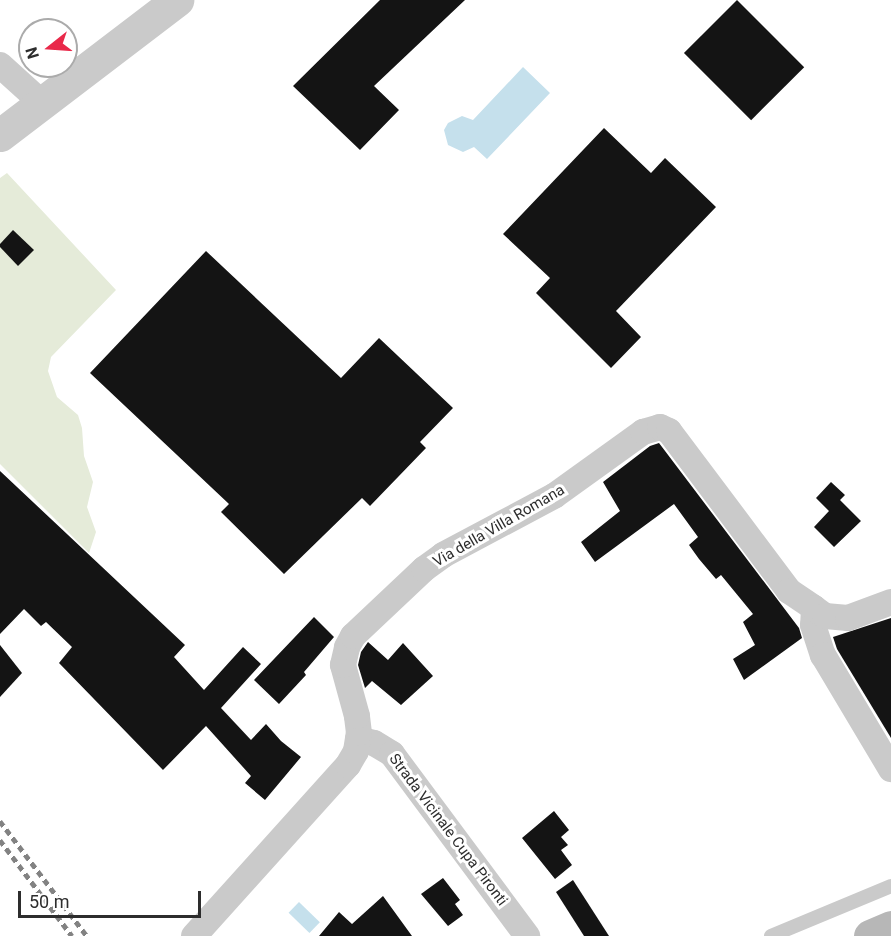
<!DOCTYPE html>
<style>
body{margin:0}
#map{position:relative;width:891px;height:936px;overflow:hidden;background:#fff;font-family:Roboto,sans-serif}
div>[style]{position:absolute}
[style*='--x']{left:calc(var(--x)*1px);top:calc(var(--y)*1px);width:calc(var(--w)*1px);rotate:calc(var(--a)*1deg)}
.green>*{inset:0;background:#e5ebd9}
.water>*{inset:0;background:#c5e0ec;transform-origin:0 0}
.building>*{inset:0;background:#141414;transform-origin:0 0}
.service>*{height:14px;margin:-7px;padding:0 7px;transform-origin:7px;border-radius:7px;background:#cacaca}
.minor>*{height:26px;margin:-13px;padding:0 13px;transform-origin:13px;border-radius:13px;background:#cacaca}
.tertiary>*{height:33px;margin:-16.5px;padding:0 16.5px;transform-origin:16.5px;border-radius:16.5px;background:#cacaca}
.secondary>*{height:33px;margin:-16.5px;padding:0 16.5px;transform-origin:16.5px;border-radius:16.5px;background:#b7b7b7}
.rail>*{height:4.5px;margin-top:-2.25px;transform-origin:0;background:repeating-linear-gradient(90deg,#828282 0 6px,transparent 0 10.5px)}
span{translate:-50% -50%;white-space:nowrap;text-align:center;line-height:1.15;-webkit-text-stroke:6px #fff;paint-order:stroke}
.street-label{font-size:15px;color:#2d2d2d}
.north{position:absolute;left:18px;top:18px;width:60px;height:60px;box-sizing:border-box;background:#fff;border:2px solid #ababab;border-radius:50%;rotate:253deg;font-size:16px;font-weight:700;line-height:24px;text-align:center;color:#2d2d2d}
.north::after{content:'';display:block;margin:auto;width:21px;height:27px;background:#e9294a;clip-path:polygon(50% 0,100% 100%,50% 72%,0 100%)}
.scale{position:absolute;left:18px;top:891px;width:183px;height:27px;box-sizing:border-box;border:3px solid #2d2d2d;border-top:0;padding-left:8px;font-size:18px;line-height:21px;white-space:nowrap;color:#2d2d2d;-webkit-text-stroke:4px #fff;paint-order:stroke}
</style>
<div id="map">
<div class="green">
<div style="clip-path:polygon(7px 173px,116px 290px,51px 357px,48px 371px,57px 397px,78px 415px,82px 428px,84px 456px,93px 482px,87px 507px,96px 532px,89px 553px,0 464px,0 178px)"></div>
</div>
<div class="water">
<div style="clip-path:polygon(523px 67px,550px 93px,487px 159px,474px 147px,463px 152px,448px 145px,444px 130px,448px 123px,462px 116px,473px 120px)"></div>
<div style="left:299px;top:902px;width:29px;height:15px;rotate:44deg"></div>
</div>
<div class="building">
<div style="clip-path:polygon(380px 0,465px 0,374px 86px,399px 110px,360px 150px,293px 86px)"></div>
<div style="left:737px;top:0;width:95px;height:75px;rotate:45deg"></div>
<div style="clip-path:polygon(604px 128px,651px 173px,665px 158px,716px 207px,616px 311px,641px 337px,611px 368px,536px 293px,550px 278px,503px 234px)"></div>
<div style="clip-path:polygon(13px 230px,34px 250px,18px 266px,0 247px,0 244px)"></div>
<div style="clip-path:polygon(206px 251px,341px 378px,379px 338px,453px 408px,420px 442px,426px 448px,370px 506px,362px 498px,284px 574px,221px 512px,229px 504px,90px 373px)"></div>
<div style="clip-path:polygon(659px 443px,799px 628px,802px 638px,744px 680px,733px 659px,755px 645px,743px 622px,753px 614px,721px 575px,716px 579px,699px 559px,689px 545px,698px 537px,674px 504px,595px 562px,581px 542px,620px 511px,603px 482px,650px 446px)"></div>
<div style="clip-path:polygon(0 471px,185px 645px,174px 657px,204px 690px,243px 647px,261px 664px,221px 708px,251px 740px,266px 724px,281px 741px,301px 757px,265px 800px,245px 783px,251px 776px,206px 726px,163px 770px,59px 663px,72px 647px,46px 622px,41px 626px,24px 609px,0 634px)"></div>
<div style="clip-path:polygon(831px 482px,845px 495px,840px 500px,861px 521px,834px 547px,814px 527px,829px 511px,816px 498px)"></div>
<div style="clip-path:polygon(314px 617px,334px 637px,304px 672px,306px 675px,279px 704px,254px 680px)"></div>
<div style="clip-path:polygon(891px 618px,891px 738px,837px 649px,833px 637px)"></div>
<div style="clip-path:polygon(368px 642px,388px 660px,403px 643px,433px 676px,401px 705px,372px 681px,365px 688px,358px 665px,361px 652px)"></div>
<div style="clip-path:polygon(0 645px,22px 673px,0 697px)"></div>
<div style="clip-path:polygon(554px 811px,569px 830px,561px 837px,568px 845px,561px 850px,572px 865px,555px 879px,522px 838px)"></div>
<div style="clip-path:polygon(443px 878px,460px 900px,455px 904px,463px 915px,448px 926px,421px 894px)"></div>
<div style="clip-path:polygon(573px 880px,609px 936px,584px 936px,556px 892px)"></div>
<div style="clip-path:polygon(383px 896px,412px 936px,319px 936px,339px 912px,352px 924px)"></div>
</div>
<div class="service">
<div style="--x:771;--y:936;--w:130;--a:-22.6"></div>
</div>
<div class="minor">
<div style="--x:0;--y:65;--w:55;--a:42.1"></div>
<div style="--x:814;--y:608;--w:17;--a:93"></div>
<div style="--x:813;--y:625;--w:32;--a:72"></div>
<div style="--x:823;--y:655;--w:133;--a:59.2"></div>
<div style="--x:358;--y:739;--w:16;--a:14"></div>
<div style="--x:374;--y:743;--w:21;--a:31"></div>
<div style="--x:392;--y:754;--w:227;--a:53.4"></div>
<div style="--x:194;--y:936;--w:230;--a:-48"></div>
<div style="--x:348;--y:765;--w:16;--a:-60"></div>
<div style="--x:356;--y:751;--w:18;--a:-81"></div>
<div style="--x:359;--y:733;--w:17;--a:-97"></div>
<div style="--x:357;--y:716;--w:53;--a:-105.4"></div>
<div style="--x:343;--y:665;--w:18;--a:-77"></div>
<div style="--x:347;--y:647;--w:13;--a:-61"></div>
<div style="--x:353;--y:636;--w:98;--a:-43.3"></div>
<div style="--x:424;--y:569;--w:24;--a:-36"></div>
<div style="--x:443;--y:555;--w:126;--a:-28"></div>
<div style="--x:554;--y:496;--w:110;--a:-35.7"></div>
<div style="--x:643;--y:432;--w:18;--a:-16"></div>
<div style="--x:660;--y:427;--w:10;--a:24"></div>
<div style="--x:669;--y:431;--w:200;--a:53.1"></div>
<div style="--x:789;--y:591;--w:30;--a:34"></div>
<div style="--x:814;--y:608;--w:14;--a:36"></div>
<div style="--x:825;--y:616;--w:23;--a:5"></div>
<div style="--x:848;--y:618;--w:46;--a:-20.4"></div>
</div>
<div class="tertiary">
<div style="--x:0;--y:135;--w:223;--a:-37.3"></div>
</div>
<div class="secondary">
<div style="--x:870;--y:936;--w:23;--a:-23"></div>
</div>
<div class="rail">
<div style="--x:0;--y:821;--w:144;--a:52.9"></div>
<div style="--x:0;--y:840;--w:120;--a:53.1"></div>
</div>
<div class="street-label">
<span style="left:499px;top:526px;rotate:-30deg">Via della Villa Romana</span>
<span style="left:448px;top:830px;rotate:53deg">Strada Vicinale Cupa Pironti</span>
</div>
<div class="north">N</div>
<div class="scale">50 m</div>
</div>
